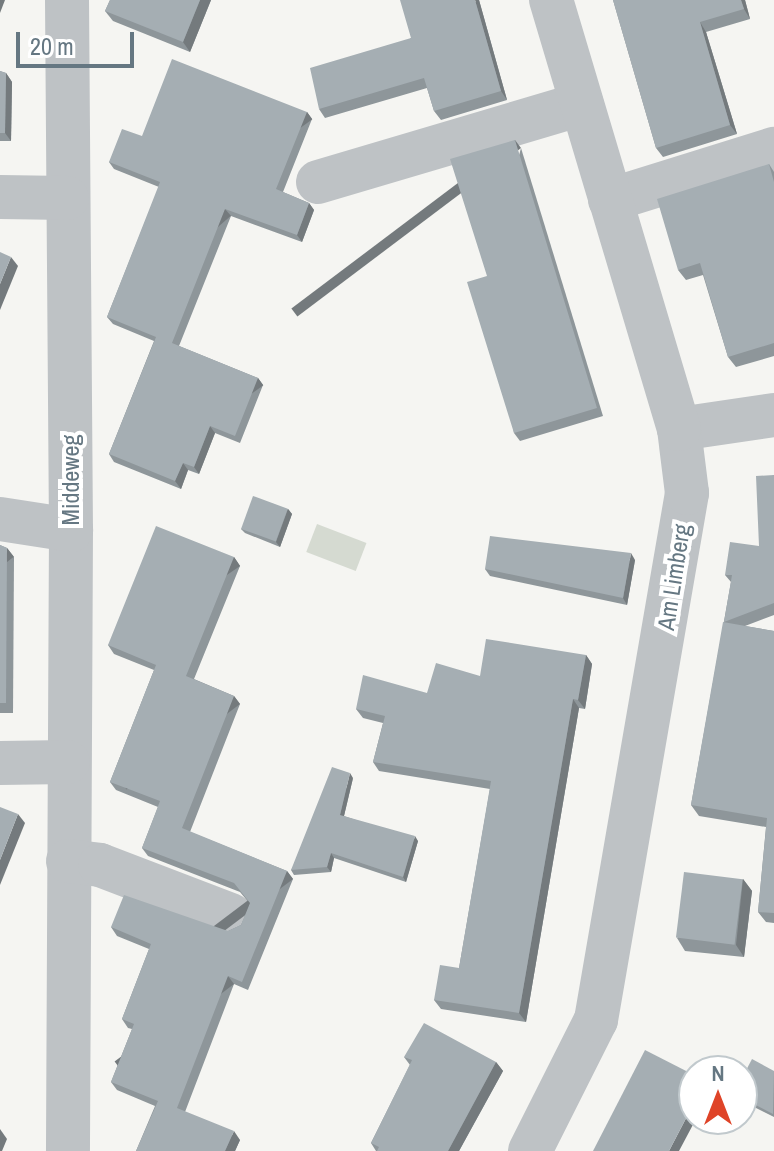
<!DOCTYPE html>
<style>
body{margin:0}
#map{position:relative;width:774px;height:1151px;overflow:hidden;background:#f5f5f2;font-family:"Archivo Narrow",sans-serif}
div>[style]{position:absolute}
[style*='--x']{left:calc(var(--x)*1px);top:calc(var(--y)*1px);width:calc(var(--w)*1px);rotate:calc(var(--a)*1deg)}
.green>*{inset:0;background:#d5dad1;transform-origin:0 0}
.minor>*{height:44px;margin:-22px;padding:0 22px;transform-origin:22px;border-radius:22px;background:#bec2c5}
.wall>*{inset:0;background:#8e969a}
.shaded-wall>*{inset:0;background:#747a7d;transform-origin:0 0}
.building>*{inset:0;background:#a5aeb3;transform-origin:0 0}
span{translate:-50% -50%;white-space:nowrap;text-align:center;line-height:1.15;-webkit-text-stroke:8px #fff;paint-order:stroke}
.street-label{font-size:24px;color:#657782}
.north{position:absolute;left:678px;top:1055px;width:80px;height:80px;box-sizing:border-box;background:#fff;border:2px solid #c1c9cd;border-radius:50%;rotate:0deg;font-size:22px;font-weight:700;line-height:32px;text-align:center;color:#657782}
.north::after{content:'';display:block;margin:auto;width:28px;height:36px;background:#df4428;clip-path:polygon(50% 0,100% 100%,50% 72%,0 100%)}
.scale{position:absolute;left:16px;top:32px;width:118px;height:36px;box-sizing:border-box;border:4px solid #657782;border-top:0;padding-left:10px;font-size:24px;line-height:28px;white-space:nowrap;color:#657782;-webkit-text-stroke:6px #fff;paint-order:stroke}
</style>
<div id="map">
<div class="green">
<div style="left:317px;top:524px;width:53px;height:30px;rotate:21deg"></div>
</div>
<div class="minor">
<div style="--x:67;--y:0;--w:530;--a:89.57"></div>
<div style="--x:71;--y:530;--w:621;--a:90.28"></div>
<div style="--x:318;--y:182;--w:275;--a:-16.5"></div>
<div style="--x:0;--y:197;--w:67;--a:0.9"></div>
<div style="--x:610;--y:200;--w:172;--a:-17.3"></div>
<div style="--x:679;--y:429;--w:96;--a:-8.4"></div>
<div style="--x:0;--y:519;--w:72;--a:8.8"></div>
<div style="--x:0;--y:763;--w:68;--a:-0.8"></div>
<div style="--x:68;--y:861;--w:32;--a:7"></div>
<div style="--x:100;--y:865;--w:140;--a:20.9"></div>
<div style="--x:530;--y:1151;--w:147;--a:-63.3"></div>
<div style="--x:596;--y:1020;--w:535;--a:-80.2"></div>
<div style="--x:687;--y:493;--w:64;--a:-97.1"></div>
<div style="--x:679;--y:429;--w:448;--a:-106.6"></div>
</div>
<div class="wall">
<div style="clip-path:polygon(110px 0,211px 0,190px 52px,113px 21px,105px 11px)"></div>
<div style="clip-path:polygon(479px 0,507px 100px,441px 120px,434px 111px,427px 88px,325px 118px,319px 109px,411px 38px)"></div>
<div style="clip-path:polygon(613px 0,745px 0,750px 19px,706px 32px,737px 134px,663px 157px,656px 148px)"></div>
<div style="clip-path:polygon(0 71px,6px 73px,12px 82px,11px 141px,0 141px)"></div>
<div style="clip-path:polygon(307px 112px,312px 119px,283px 192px,309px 203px,314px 210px,302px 242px,231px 216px,179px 346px,258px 378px,263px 385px,240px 443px,215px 433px,199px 474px,188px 470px,181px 489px,114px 462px,109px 454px,154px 341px,113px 324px,107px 317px,159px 187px,114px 169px,109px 162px,142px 136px)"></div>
<div style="clip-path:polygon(521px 148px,603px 416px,520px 441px,514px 433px,487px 276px)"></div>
<div style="clip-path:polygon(769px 164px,774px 172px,774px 356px,736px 367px,728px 357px,703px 275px,686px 280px,678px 270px)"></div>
<div style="clip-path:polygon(774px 475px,774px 615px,745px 626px,774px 631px,774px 923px,766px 922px,758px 912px,766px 827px,699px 816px,691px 805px,731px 582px,725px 575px,759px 546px,772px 476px)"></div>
<div style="clip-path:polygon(288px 509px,292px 514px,280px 547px,245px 533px,241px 529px)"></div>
<div style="clip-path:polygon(0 545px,7px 548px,14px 557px,13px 713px,0 713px)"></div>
<div style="clip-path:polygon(234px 557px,240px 566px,194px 679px,234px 696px,240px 704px,190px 832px,287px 871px,293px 879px,248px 990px,234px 984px,185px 1112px,240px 1140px,235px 1151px,136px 1151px,155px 1106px,117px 1090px,111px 1082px,132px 1029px,128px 1028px,122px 1019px,149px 949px,117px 936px,111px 927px,228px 931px,241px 925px,250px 904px,240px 892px,148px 856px,142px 848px,158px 807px,116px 790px,110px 782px,154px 670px,114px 654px,108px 645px)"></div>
<div style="clip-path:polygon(635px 560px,627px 605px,490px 576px,485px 569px)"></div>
<div style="clip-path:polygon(586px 655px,592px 664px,585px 709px,579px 708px,526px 1022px,441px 1009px,434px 1000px,459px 968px,490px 789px,379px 771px,373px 762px,383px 723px,363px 718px,356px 709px,427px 693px,480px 676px)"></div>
<div style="clip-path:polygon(353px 778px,344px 816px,418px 841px,406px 882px,334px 858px,331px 872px,294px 875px,291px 870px)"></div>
<div style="clip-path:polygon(743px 879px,752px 891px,744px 957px,685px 951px,677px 938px)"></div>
<div style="clip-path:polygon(404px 1057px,496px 1062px,503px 1071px,459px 1151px,376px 1151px,371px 1143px,410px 1065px)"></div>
<div style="clip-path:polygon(774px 1071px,774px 1117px,742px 1101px,742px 1078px)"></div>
</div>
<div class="shaded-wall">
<div style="clip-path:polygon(0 0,5px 0,0 13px)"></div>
<div style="clip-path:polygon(200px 0,211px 0,190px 52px,183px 42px)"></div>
<div style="clip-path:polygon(475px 0,479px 0,507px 100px,501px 91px)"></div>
<div style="clip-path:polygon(741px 0,745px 0,750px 19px,744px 9px)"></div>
<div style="clip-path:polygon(700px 22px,706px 32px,737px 134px,730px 125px)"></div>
<div style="clip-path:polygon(6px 73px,12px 82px,11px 141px,5px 133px)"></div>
<div style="left:307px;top:112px;width:9px;height:83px;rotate:54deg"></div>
<div style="left:515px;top:140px;width:10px;height:280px;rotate:53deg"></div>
<div style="clip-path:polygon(309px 203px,314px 210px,302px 242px,297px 235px)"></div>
<div style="left:225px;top:209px;width:9px;height:144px;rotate:49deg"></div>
<div style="clip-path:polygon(11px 257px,18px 266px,0 310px,0 284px)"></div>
<div style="left:258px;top:378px;width:9px;height:62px;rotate:54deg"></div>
<div style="clip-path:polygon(210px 426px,215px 433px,199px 474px,194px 467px)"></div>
<div style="clip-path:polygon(183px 463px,188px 470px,181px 489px,175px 481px)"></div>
<div style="clip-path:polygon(288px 509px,292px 514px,280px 547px,276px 542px)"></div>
<div style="left:7px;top:548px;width:11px;height:155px;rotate:52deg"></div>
<div style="clip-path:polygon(631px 553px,635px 560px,627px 605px,623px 598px)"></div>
<div style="left:234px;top:557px;width:11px;height:128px;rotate:56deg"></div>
<div style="clip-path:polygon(586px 655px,592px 664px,585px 709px,578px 700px)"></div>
<div style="left:234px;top:696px;width:10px;height:142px;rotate:53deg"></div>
<div style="clip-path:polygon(573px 699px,579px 708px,526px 1022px,519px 1013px)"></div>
<div style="clip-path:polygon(350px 773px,353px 778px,343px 820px,340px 815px)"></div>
<div style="clip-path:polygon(18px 814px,25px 823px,0 885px,0 860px)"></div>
<div style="clip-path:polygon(415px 836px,418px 841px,406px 882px,403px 877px)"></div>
<div style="clip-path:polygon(331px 853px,334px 858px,331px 872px,327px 867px)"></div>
<div style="left:287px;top:871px;width:10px;height:120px;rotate:53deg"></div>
<div style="clip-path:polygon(743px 879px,752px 891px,744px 957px,736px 945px)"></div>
<div style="left:228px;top:976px;width:10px;height:142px;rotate:53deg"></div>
<div style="clip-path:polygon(496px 1062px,503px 1071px,459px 1151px,448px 1151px)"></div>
<div style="clip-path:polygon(694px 1103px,694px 1119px,696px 1119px,679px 1151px,669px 1151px)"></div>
<div style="clip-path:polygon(0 1129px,7px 1139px,2px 1151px,0 1151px)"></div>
<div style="clip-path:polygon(234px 1131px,240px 1140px,235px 1151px,225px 1151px)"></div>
</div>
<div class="building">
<div style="clip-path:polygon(110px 0,200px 0,183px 42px,105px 11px)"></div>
<div style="clip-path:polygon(400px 0,475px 0,501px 91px,434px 111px,424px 78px,319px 109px,310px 68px,411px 38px)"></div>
<div style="clip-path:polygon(613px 0,741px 0,744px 9px,700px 22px,730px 125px,656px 148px)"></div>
<div style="clip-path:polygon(172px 59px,307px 112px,276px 189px,309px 203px,297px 235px,225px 209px,172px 343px,258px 378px,235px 436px,210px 426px,194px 467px,183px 463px,175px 481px,109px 454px,156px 337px,107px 317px,160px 182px,109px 162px,122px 129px,142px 136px)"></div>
<div style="clip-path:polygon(0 71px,6px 73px,5px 133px,0 133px)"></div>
<div style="clip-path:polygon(515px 140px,597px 408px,514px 433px,467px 282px,487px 276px,450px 159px)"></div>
<div style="clip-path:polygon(769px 164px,774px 182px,774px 343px,728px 357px,700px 263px,678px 270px,657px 199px)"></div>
<div style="clip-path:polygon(0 252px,11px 257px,0 284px)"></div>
<div style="clip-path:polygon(774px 475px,774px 603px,724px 622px,732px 575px,725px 575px,730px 542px,759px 546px,756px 476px)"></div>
<div style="left:253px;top:496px;width:37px;height:35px;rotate:20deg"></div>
<div style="clip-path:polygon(156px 526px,234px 557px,186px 676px,234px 696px,182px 828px,287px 871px,242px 982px,228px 976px,177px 1108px,234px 1131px,225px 1151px,136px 1151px,158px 1101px,111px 1082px,134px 1024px,122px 1019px,151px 944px,111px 927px,124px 895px,228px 931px,241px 925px,250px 903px,234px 883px,142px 848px,160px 801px,110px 782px,156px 665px,108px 645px)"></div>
<div style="clip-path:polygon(490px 536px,631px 553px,623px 598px,485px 569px)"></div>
<div style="clip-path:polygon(0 545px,7px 548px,6px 703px,0 703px)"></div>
<div style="clip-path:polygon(723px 622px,774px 631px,774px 913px,758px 912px,767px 818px,691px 805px)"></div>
<div style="clip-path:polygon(486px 639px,586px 655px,578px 700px,573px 699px,519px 1013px,434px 1000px,440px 965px,459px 968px,491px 781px,373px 762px,385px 716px,356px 709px,363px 675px,427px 693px,436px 663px,480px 676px)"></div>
<div style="clip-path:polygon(332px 767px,350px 773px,340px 815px,415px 836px,403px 877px,331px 853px,327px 867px,291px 870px)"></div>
<div style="clip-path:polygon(0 807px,18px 814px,0 860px)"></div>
<div style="left:684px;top:872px;width:59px;height:66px;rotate:7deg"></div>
<div style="clip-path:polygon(424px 1023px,496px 1062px,448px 1151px,377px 1151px,379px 1147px,371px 1143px,412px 1060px,404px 1057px)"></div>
<div style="clip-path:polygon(645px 1050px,694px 1075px,694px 1103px,669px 1151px,593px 1151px)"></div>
<div style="clip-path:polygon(752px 1059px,774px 1071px,773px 1114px,742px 1098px,742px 1078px)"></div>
</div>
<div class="street-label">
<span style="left:71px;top:480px;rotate:-90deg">Middeweg</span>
<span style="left:674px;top:577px;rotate:-81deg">Am Limberg</span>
</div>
<div class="north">N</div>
<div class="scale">20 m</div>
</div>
